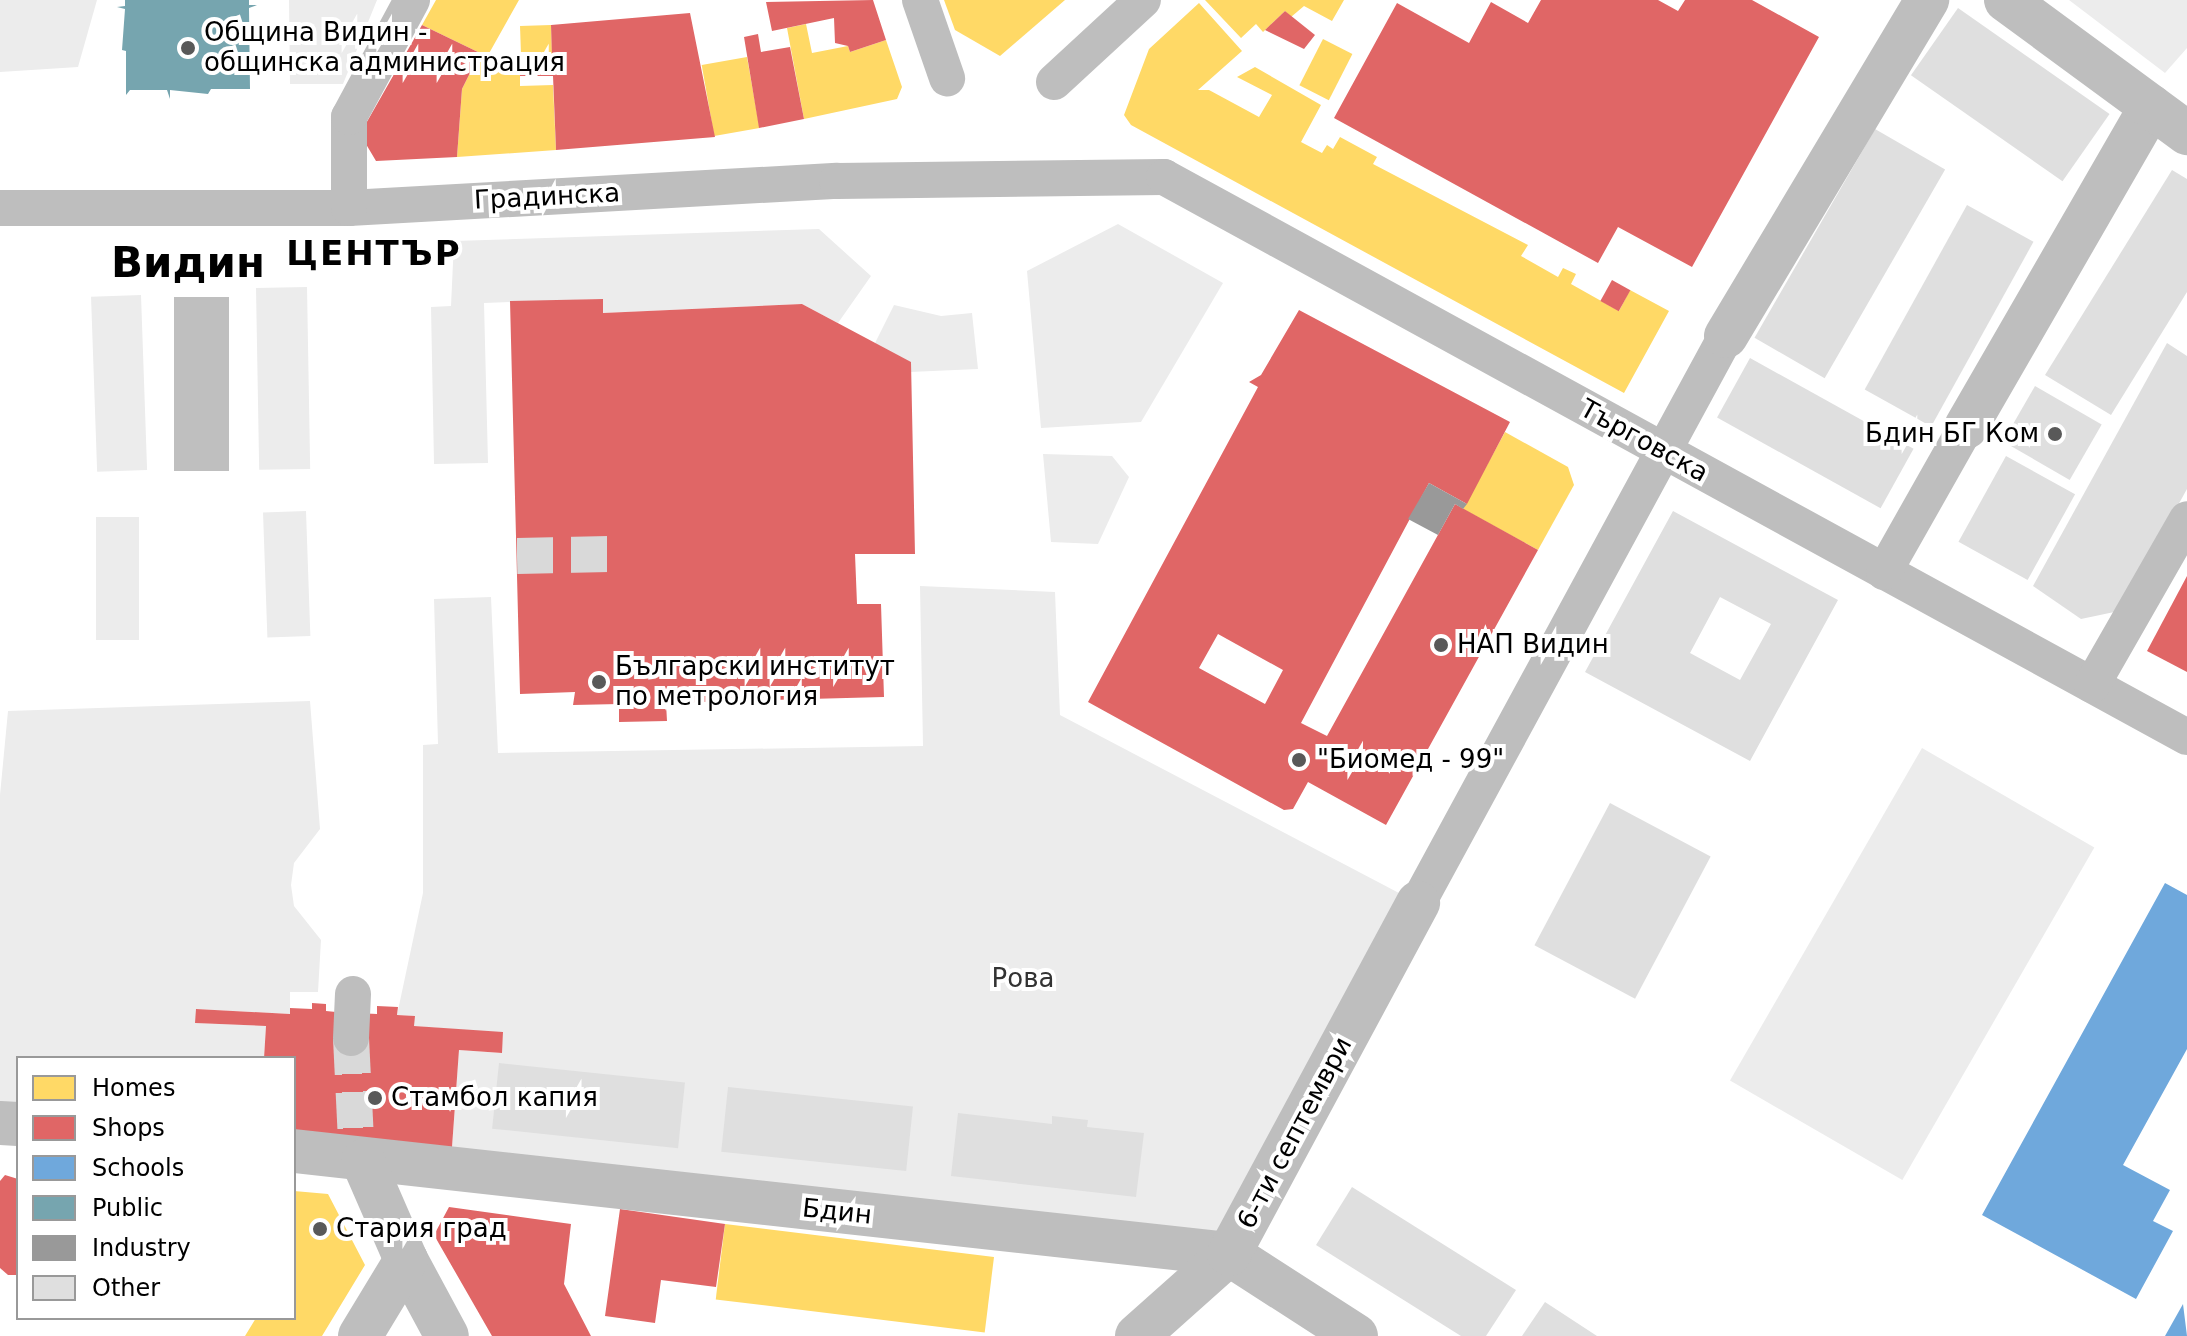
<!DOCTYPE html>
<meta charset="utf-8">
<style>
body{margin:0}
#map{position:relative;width:2187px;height:1336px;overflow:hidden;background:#fff;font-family:"DejaVu Sans",sans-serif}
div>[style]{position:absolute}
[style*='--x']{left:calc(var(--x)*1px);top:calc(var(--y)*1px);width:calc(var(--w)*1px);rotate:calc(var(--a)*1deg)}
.green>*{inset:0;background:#ececec;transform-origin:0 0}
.water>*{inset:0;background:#bfbfbf;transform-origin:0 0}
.homes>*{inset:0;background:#ffd966;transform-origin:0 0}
.shops>*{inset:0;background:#e06666;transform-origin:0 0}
.schools>*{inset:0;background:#6fa8dc}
.public>*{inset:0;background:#76a5af}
.industry>*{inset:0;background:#999}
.building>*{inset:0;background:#dfdfdf;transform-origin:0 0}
.pedestrian-tunnel>*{height:36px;margin-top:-18px;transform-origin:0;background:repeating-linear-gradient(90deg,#d9d9d9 0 36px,transparent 0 54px)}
.pedestrian>*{height:36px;margin:-18px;padding:0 18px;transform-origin:18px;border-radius:18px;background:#bebebe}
.minor>*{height:44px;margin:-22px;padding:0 22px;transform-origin:22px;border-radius:22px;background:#bebebe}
.tertiary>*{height:44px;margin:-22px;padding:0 22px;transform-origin:22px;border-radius:22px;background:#bebebe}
.dots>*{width:22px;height:22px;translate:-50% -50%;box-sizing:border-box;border:4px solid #fff;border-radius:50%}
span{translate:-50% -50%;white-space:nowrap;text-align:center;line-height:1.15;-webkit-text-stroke:8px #fff;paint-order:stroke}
.poi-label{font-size:26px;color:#000}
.left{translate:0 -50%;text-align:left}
.right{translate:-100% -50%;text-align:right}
.street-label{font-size:26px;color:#000}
.park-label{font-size:26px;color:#333}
.district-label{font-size:34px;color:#000;font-weight:700;letter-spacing:2px}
.town-label{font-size:42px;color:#000;font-weight:700}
.legend{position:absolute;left:16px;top:1056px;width:280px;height:264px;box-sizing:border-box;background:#fff;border:2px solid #999;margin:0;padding:10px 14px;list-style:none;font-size:24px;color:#000}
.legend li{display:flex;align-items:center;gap:16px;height:40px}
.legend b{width:40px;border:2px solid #999}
</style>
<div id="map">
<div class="green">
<div style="clip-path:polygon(0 0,97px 0,78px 67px,0 72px)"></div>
<div style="clip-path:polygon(289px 0,377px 0,343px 84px,290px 84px)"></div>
<div style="clip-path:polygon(2069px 0,2187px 0,2187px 48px,2165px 73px)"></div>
<div style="clip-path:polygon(1118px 224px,1223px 283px,1141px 422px,1041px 428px,1027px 271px)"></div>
<div style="clip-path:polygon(819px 229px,871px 276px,838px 323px,802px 304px,603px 313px,602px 299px,484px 303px,488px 463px,434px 464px,431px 307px,451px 306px,454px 241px)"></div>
<div style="left:307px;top:287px;width:182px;height:51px;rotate:89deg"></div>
<div style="left:141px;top:295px;width:175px;height:50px;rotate:88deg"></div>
<div style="clip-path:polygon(894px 305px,941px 316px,972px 313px,978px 369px,910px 372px,875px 343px)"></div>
<div style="clip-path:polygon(1043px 454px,1112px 456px,1129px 477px,1098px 544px,1051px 542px)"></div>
<div style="left:306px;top:511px;width:125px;height:43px;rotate:88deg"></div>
<div style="left:96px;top:517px;width:43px;height:123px"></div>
<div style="clip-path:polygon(920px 586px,1055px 592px,1060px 715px,1418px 903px,1229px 1254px,452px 1147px,459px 1050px,501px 1053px,503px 1033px,414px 1026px,414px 1016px,397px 1015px,423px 893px,423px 745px,438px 744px,434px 599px,491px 597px,498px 753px,923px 746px)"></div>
<div style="clip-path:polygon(310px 701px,320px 829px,294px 863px,291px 885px,294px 906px,321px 940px,318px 992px,290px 992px,290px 1014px,196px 1009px,196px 1023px,266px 1026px,264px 1058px,18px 1058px,18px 1124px,0 1123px,0 795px,8px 711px)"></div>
<div style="left:1922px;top:748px;width:199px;height:384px;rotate:30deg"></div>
</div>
<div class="water">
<div style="left:174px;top:297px;width:55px;height:174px"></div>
</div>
<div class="homes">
<div style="clip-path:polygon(436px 0,519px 0,487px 57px,520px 59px,520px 86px,553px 85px,556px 150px,457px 157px,462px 89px,480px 53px,422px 25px)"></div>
<div style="clip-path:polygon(944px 0,1065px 0,1000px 56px,955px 30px)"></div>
<div style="clip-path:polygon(1205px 0,1344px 0,1332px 21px,1304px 6px,1291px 17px,1285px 11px,1263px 32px,1256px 24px,1241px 38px)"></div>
<div style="clip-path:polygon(1199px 3px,1242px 51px,1198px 90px,1209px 90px,1259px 117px,1272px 95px,1237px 77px,1255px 67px,1321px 105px,1301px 142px,1322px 153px,1327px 145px,1333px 149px,1340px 137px,1377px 157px,1373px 164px,1528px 245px,1521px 256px,1558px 277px,1563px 268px,1576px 274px,1571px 284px,1619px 311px,1630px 290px,1669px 311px,1624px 393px,1131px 125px,1124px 115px,1149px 49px)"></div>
<div style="clip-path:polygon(806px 24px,812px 53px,848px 46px,850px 52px,886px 40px,902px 87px,897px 99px,804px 119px,787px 28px)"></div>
<div style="left:551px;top:25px;width:29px;height:31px;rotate:88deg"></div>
<div style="left:1323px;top:39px;width:33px;height:52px;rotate:27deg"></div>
<div style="left:747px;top:57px;width:72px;height:46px;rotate:80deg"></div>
<div style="clip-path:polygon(1505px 432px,1568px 467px,1574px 485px,1538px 550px,1463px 509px)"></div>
<div style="clip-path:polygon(294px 1191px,328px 1194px,365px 1265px,322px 1336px,245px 1336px,256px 1318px,294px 1318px)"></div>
<div style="left:725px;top:1224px;width:271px;height:76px;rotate:7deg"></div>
</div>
<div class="shops">
<div style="clip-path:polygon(873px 0,886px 40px,850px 52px,848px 46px,835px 43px,834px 18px,772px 31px,766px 2px)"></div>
<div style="clip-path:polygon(1541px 0,1658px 0,1678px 11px,1685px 0,1752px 0,1819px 37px,1692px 267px,1618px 227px,1598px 263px,1334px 118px,1397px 3px,1469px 43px,1491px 2px,1528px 23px)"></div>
<div style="clip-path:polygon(1285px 11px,1315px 35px,1304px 49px,1265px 30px)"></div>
<div style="clip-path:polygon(690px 13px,715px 137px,556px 150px,553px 76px,520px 76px,520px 59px,552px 59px,551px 25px)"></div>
<div style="clip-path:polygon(422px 25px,480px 53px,462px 89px,457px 157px,376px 161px,360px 134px)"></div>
<div style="clip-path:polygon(758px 34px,761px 52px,790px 47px,804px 119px,759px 128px,744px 37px)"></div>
<div style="left:1612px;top:280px;width:21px;height:24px;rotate:29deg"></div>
<div style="clip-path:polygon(603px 299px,603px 313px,802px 304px,911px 362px,915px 554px,855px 554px,857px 604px,881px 604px,884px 697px,666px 703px,667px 721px,619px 722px,619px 704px,573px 705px,575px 692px,520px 694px,510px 301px)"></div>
<div style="clip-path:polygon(evenodd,1299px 310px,1510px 422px,1467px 504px,1429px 483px,1301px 723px,1327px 736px,1455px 504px,1538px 550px,1386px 825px,1308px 782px,1293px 809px,1284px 810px,1088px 702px,1258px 387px,1249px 382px,1261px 375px,1299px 310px,1218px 634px,1283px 670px,1265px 704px,1199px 668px,1218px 634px)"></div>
<div style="clip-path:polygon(2187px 576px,2187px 672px,2147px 651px)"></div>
<div style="clip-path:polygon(312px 1003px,326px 1004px,326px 1011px,336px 1012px,377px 1014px,377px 1006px,398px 1007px,397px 1015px,415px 1016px,414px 1026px,503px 1032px,502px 1053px,459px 1050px,452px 1147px,294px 1139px,294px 1058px,264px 1058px,266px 1026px,195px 1023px,196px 1009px,290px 1014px,290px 1008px,312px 1009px)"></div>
<div style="clip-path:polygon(5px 1175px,18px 1179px,18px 1275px,8px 1275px,0 1268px,0 1181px)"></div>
<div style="clip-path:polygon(449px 1207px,571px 1224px,564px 1284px,591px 1336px,492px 1336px,434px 1235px)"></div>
<div style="clip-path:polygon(620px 1209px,725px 1224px,716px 1287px,661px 1280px,655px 1323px,605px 1316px)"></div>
</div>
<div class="schools">
<div style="clip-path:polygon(2165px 883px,2187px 895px,2187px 1049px,2123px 1165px,2170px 1190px,2153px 1221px,2173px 1231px,2136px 1299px,1982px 1215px)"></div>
<div style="clip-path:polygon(2183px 1304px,2187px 1336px,2165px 1336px)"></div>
</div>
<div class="public">
<div style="clip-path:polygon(125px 0,249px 0,249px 5px,257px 5px,249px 8px,250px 89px,211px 89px,208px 94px,170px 90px,170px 99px,167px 90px,130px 90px,126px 95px,126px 51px,122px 50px,125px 9px,117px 7px,125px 6px)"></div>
</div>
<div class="industry">
<div style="clip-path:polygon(1429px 483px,1467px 504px,1463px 509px,1455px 504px,1438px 535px,1408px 519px)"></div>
</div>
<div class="building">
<div style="left:1958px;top:8px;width:185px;height:82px;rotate:35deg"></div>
<div style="left:1875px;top:129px;width:81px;height:241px;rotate:30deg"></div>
<div style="clip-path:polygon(2172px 170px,2187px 179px,2187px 292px,2111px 415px,2045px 375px)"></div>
<div style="left:1967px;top:205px;width:76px;height:211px;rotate:29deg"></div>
<div style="clip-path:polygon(2167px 343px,2187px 356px,2187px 489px,2119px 611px,2081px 619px,2033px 586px)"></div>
<div style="left:1750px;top:358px;width:187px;height:68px;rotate:29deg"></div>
<div style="left:2035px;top:386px;width:77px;height:64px;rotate:30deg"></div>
<div style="left:2006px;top:456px;width:79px;height:98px;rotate:29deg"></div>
<div style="clip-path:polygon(evenodd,1673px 511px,1838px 600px,1750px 761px,1585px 672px,1673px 511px,1720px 597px,1771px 624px,1740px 680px,1690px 653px,1720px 597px)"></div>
<div style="left:1610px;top:803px;width:114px;height:161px;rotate:28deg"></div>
<div style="left:499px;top:1063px;width:187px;height:66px;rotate:6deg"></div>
<div style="left:728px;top:1087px;width:186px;height:65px;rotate:6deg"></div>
<div style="clip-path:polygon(958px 1113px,1052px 1124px,1052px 1116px,1088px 1120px,1087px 1127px,1144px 1133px,1136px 1197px,951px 1176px)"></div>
<div style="clip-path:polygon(1352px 1187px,1516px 1290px,1486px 1336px,1461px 1336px,1316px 1245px)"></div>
<div style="clip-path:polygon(1545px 1302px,1597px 1336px,1522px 1336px)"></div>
</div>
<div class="pedestrian-tunnel">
<div style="--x:517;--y:556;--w:92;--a:-1.2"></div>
<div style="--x:351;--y:1038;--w:101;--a:87.2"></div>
</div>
<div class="pedestrian">
<div style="--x:920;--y:0;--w:83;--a:70.9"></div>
<div style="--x:1054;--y:82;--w:121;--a:-42.7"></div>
<div style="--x:0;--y:208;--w:349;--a:0"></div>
<div style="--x:349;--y:208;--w:489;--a:-3.2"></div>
<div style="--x:837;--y:181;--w:327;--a:-0.7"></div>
<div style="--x:1164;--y:177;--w:1166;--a:28.7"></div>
<div style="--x:349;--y:208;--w:91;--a:-90"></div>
<div style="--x:349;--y:117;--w:133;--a:-61.7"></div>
<div style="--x:1884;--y:572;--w:167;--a:-60.5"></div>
<div style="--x:2092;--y:685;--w:191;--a:-60.2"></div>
<div style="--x:1418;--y:903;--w:645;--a:-61.49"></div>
<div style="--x:351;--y:1038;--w:44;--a:-87.4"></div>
</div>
<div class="minor">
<div style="--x:1726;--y:336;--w:392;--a:-59.1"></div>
<div style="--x:1966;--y:427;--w:370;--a:-60"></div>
<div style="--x:0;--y:1123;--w:18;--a:3"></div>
<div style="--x:294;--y:1151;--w:941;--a:6.29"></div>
<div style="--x:1229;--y:1254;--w:151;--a:32.8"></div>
<div style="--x:363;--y:1161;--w:108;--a:66.5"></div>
<div style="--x:406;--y:1260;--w:86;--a:61.7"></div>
<div style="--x:360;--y:1336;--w:89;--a:-58.8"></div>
<div style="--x:1137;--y:1336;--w:123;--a:-41.7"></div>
<div style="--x:1229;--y:1254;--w:399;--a:-61.7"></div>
</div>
<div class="tertiary">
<div style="--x:2006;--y:0;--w:225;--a:36.3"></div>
</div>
<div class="dots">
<div style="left:188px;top:48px;background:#595959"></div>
<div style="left:2055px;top:434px;background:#595959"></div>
<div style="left:1441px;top:645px;background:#595959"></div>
<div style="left:599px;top:682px;background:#595959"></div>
<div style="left:1299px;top:760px;background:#595959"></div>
<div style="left:375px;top:1098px;background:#595959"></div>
<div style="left:320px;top:1229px;background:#595959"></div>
</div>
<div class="poi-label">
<span class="left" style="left:204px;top:48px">Община Видин -<br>общинска администрация</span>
<span class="right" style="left:2039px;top:434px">Бдин БГ Ком</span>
<span class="left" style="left:1457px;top:645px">НАП Видин</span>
<span class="left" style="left:615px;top:682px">Български институт<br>по метрология</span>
<span class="left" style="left:1317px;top:760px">"Биомед - 99"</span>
<span class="left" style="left:391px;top:1098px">Стамбол капия</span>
<span class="left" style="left:336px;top:1229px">Стария град</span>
</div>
<div class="street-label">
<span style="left:547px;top:197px;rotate:-3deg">Градинска</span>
<span style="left:1644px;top:441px;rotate:29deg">Търговска</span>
<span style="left:1295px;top:1133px;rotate:-62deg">6-ти септември</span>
<span style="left:837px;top:1212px;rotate:6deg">Бдин</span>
</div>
<div class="park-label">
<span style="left:1023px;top:979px">Рова</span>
</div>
<div class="district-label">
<span style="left:374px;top:254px">ЦЕНТЪР</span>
</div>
<div class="town-label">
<span style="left:188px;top:263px">Видин</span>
</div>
<ul class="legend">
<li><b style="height:22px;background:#ffd966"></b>Homes</li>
<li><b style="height:22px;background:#e06666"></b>Shops</li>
<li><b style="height:22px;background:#6fa8dc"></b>Schools</li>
<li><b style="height:22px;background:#76a5af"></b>Public</li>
<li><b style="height:22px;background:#999"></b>Industry</li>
<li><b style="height:22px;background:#dfdfdf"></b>Other</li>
</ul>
</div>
